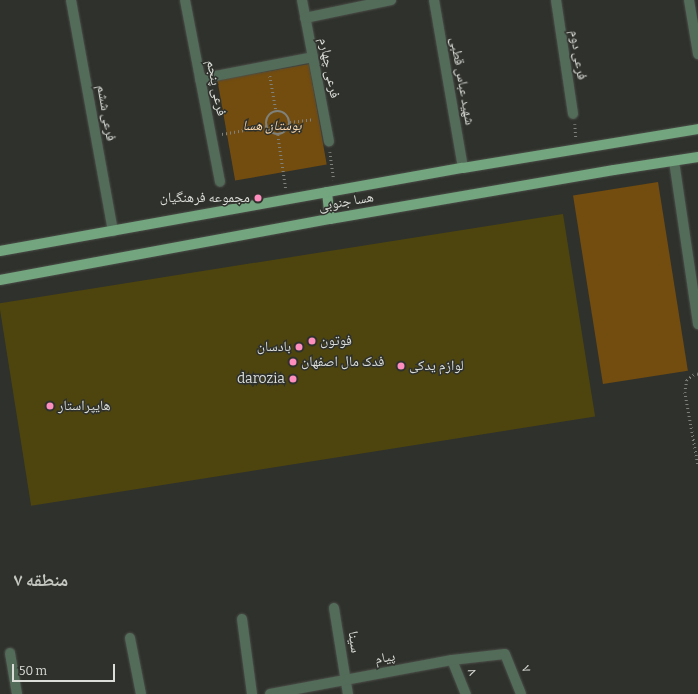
<!DOCTYPE html>
<meta charset="utf-8">
<style>
body{margin:0}
#map{position:relative;width:698px;height:694px;overflow:hidden;background:#2f312c;font-family:Bitter,"Noto Naskh Arabic",serif}
div>[style]{position:absolute}
[style*='--x']{left:calc(var(--x)*1px);top:calc(var(--y)*1px);width:calc(var(--w)*1px);rotate:calc(var(--a)*1deg)}
.green>*{inset:0;background:#734c0f;transform-origin:0 0}
.building>*{inset:0;background:#4e450e;transform-origin:0 0}
.path>*{height:2.5px;margin-top:-1.25px;transform-origin:0;background:repeating-linear-gradient(90deg,#7f817c 0 1px,transparent 0 4px)}
.path>.ring{margin:-1.25px;padding:0;box-sizing:content-box;background:none;border:2.5px solid #7f817c;border-radius:50%}
.roads{filter:drop-shadow(0 0 1px #4b4d48) drop-shadow(0 0 1px #4b4d48)}
.minor>*{height:10px;margin:-5px;padding:0 5px;transform-origin:5px;border-radius:5px;background:#536b59}
.major>*{height:10px;margin:-5px;padding:0 5px;transform-origin:5px;border-radius:5px;background:#73a57f}
.dots>*{width:11px;height:11px;translate:-50% -50%;box-sizing:border-box;border:2px solid #2f312c;border-radius:50%}
span{translate:-50% -50%;white-space:nowrap;text-align:center;line-height:1.15;-webkit-text-stroke:3px #2f312c;paint-order:stroke}
.street-label{font-size:14px;color:#dbddd9}
.park-label{font-size:14px;color:#fdd8ab;font-style:italic}
.poi-label{font-size:14px;color:#dbddd9}
.right{translate:-100% -50%;text-align:right}
.left{translate:0 -50%;text-align:left}
.district-label{font-size:18px;color:#c4c6c0;font-weight:700}
.scale{position:absolute;left:12px;top:664px;width:103px;height:18px;box-sizing:border-box;border:2px solid #dbddd9;border-top:0;padding-left:5px;font-size:12px;line-height:14px;white-space:nowrap;color:#dbddd9;-webkit-text-stroke:3px #2f312c;paint-order:stroke}
</style>
<div id="map">
<div class="green">
<div style="left:309px;top:64px;width:102px;height:93px;rotate:80deg"></div>
<div style="left:658px;top:182px;width:191px;height:86px;rotate:81deg"></div>
</div>
<div class="building">
<div style="left:563px;top:214px;width:205px;height:571px;rotate:81deg"></div>
</div>
<div class="path">
<div style="--x:270;--y:76;--w:36;--a:80"></div>
<div class="ring" style="left:266px;top:111px;width:21.5px;height:21.5px"></div>
<div style="--x:290;--y:122;--w:23;--a:-7"></div>
<div style="--x:575;--y:124;--w:15;--a:86"></div>
<div style="--x:222;--y:134;--w:46;--a:-10.1"></div>
<div style="--x:278;--y:135;--w:55;--a:81.6"></div>
<div style="--x:330;--y:152;--w:28;--a:82"></div>
<div style="--x:698;--y:374;--w:4;--a:166"></div>
<div style="--x:694;--y:375;--w:9;--a:144"></div>
<div style="--x:687;--y:380;--w:12;--a:99"></div>
<div style="--x:685;--y:392;--w:73;--a:79.8"></div>
</div>
<div class="roads">
<div class="minor">
<div style="--x:71;--y:0;--w:235;--a:79.7"></div>
<div style="--x:185;--y:0;--w:185;--a:79.1"></div>
<div style="--x:302;--y:0;--w:144;--a:79.2"></div>
<div style="--x:434;--y:0;--w:170;--a:80.2"></div>
<div style="--x:556;--y:0;--w:115;--a:81.5"></div>
<div style="--x:689;--y:0;--w:55;--a:80.5"></div>
<div style="--x:305;--y:18;--w:88;--a:-11.8"></div>
<div style="--x:200;--y:79;--w:115;--a:-11"></div>
<div style="--x:674;--y:161;--w:165;--a:81.6"></div>
<div style="--x:334;--y:608;--w:87;--a:80.8"></div>
<div style="--x:242;--y:619;--w:76;--a:82.4"></div>
<div style="--x:130;--y:638;--w:57;--a:78.9"></div>
<div style="--x:10;--y:653;--w:42;--a:80.3"></div>
<div style="--x:452;--y:660;--w:37;--a:68"></div>
<div style="--x:270;--y:694;--w:185;--a:-10.6"></div>
<div style="--x:452;--y:660;--w:53;--a:-6.5"></div>
<div style="--x:505;--y:654;--w:43;--a:68.2"></div>
</div>
<div class="major">
<div style="--x:327;--y:192;--w:27;--a:84"></div>
<div style="--x:0;--y:251;--w:470;--a:-10.2"></div>
<div style="--x:463;--y:168;--w:238;--a:-9.4"></div>
<div style="--x:0;--y:280;--w:336;--a:-10.5"></div>
<div style="--x:330;--y:219;--w:288;--a:-9.8"></div>
<div style="--x:614;--y:170;--w:85;--a:-8.8"></div>
</div>
</div>
<div class="dots">
<div style="left:258px;top:198px;background:#fd8ebe"></div>
<div style="left:312px;top:341px;background:#fd8ebe"></div>
<div style="left:299px;top:347px;background:#fd8ebe"></div>
<div style="left:293px;top:362px;background:#fd8ebe"></div>
<div style="left:401px;top:366px;background:#fd8ebe"></div>
<div style="left:293px;top:379px;background:#fd8ebe"></div>
<div style="left:50px;top:406px;background:#fd8ebe"></div>
</div>
<div class="street-label">
<span style="left:578px;top:55px;rotate:81deg">فرعی دوم</span>
<span style="left:329px;top:68px;rotate:79deg">فرعی چهارم</span>
<span style="left:462px;top:81px;rotate:80deg">شهید عباس قطبی</span>
<span style="left:216px;top:88px;rotate:79deg">فرعی پنجم</span>
<span style="left:106px;top:113px;rotate:80deg">فرعی ششم</span>
<span style="left:346px;top:202px;rotate:-10deg">هسا جنوبی</span>
<span style="left:354px;top:642px;rotate:82deg">سینا</span>
<span style="left:385px;top:658px;rotate:-10deg">پیام</span>
<span style="left:526px;top:669px;rotate:69deg">۷</span>
<span style="left:472px;top:672px;rotate:68deg">۸</span>
</div>
<div class="park-label">
<span style="left:272px;top:126px">بوستان هسا</span>
</div>
<div class="poi-label">
<span class="right" style="left:250px;top:198px">مجموعه فرهنگیان</span>
<span class="left" style="left:320px;top:341px">فوتون</span>
<span class="right" style="left:291px;top:347px">بادسان</span>
<span class="left" style="left:301px;top:362px">فدک مال اصفهان</span>
<span class="left" style="left:409px;top:366px">لوازم یدکی</span>
<span class="right" style="left:285px;top:379px">darozia</span>
<span class="left" style="left:58px;top:406px">هایپراستار</span>
</div>
<div class="district-label">
<span style="left:41px;top:580px">منطقه ۷</span>
</div>
<div class="scale">50 m</div>
</div>
